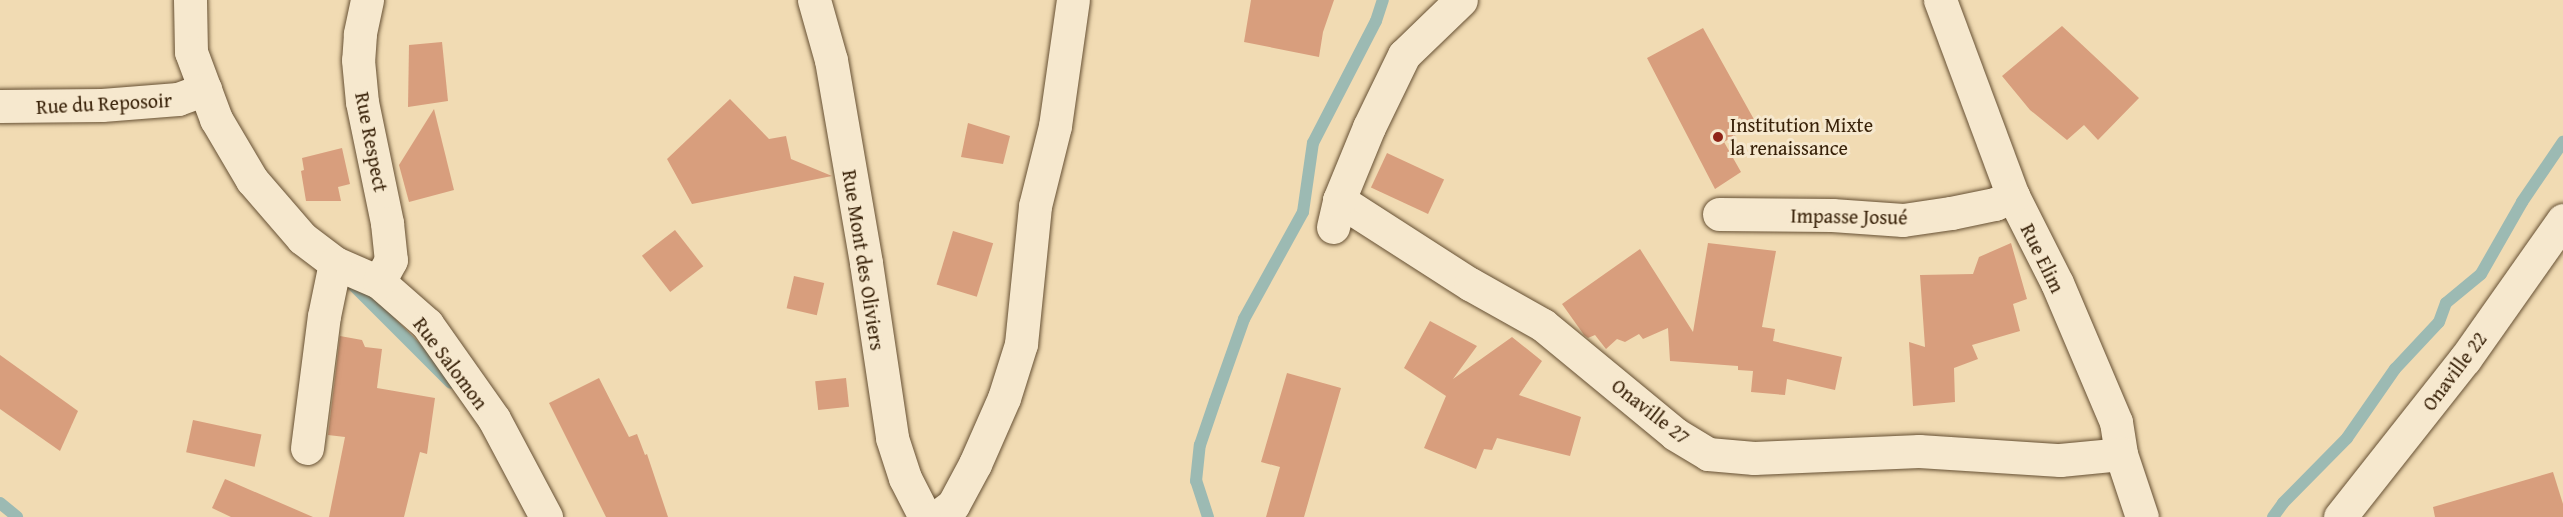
<!DOCTYPE html>
<meta charset="utf-8">
<style>
body{margin:0}
#map{position:relative;width:2563px;height:517px;overflow:hidden;background:#f1dbb3;font-family:"Gentium Book Plus",serif}
div>[style]{position:absolute}
[style*='--x']{left:calc(var(--x)*1px);top:calc(var(--y)*1px);width:calc(var(--w)*1px);rotate:calc(var(--a)*1deg)}
.stream>*{height:12px;margin:-6px;padding:0 6px;transform-origin:6px;border-radius:6px;background:#9cbab3}
.building>*{inset:0;background:#d89e7d;transform-origin:0 0}
.roads{filter:drop-shadow(0 0 2px #665033) drop-shadow(0 0 2px #665033)}
.minor>*{height:33px;margin:-16.5px;padding:0 16.5px;transform-origin:16.5px;border-radius:16.5px;background:#f6e8ce}
.dots>*{width:16px;height:16px;translate:-50% -50%;box-sizing:border-box;border:3px solid #f6e8ce;border-radius:50%}
span{translate:-50% -50%;white-space:nowrap;text-align:center;line-height:1.15;-webkit-text-stroke:6px #f6e8ce;paint-order:stroke}
.street-label{font-size:20px;color:#382108}
.poi-label{font-size:20px;color:#382108}
.left{translate:0 -50%;text-align:left}
</style>
<div id="map">
<div class="stream">
<div style="--x:351;--y:283;--w:141;--a:45"></div>
<div style="--x:0;--y:503;--w:22;--a:39"></div>
<div style="--x:1208;--y:517;--w:38;--a:-108"></div>
<div style="--x:1196;--y:481;--w:36;--a:-84"></div>
<div style="--x:1200;--y:445;--w:46;--a:-71.2"></div>
<div style="--x:1215;--y:401;--w:87;--a:-70.5"></div>
<div style="--x:1244;--y:319;--w:122;--a:-61.1"></div>
<div style="--x:1303;--y:212;--w:70;--a:-81.8"></div>
<div style="--x:1313;--y:143;--w:137;--a:-62.7"></div>
<div style="--x:1376;--y:21;--w:22;--a:-72"></div>
<div style="--x:2273;--y:517;--w:17;--a:-54"></div>
<div style="--x:2283;--y:503;--w:91;--a:-45.4"></div>
<div style="--x:2347;--y:438;--w:84;--a:-55.2"></div>
<div style="--x:2395;--y:369;--w:64;--a:-46.9"></div>
<div style="--x:2439;--y:322;--w:20;--a:-70"></div>
<div style="--x:2446;--y:303;--w:45;--a:-39.6"></div>
<div style="--x:2481;--y:274;--w:83;--a:-60.3"></div>
<div style="--x:2522;--y:202;--w:73;--a:-55.7"></div>
</div>
<div class="building">
<div style="clip-path:polygon(1251px 0,1334px 0,1323px 32px,1319px 57px,1244px 42px)"></div>
<div style="clip-path:polygon(2062px 26px,2139px 98px,2098px 140px,2084px 125px,2067px 140px,2030px 110px,2002px 76px)"></div>
<div style="clip-path:polygon(1703px 28px,1756px 123px,1724px 142px,1741px 172px,1715px 189px,1647px 58px)"></div>
<div style="clip-path:polygon(442px 42px,448px 101px,408px 107px,409px 45px)"></div>
<div style="clip-path:polygon(730px 99px,769px 139px,786px 136px,791px 159px,832px 176px,692px 204px,667px 159px)"></div>
<div style="clip-path:polygon(434px 109px,454px 190px,409px 202px,399px 165px)"></div>
<div style="clip-path:polygon(968px 123px,1010px 136px,1003px 164px,961px 157px)"></div>
<div style="clip-path:polygon(342px 148px,350px 184px,338px 187px,341px 201px,306px 201px,301px 171px,304px 170px,302px 158px)"></div>
<div style="left:1387px;top:153px;width:63px;height:38px;rotate:25deg"></div>
<div style="left:675px;top:230px;width:46px;height:42px;rotate:52deg"></div>
<div style="left:953px;top:231px;width:42px;height:56px;rotate:17deg"></div>
<div style="clip-path:polygon(1708px 243px,1776px 251px,1762px 327px,1775px 329px,1773px 341px,1842px 357px,1835px 390px,1787px 379px,1785px 395px,1751px 392px,1753px 371px,1738px 370px,1738px 366px,1670px 361px,1668px 328px,1643px 339px,1639px 334px,1625px 342px,1617px 339px,1606px 349px,1595px 335px,1588px 338px,1584px 335px,1562px 304px,1640px 249px,1693px 332px)"></div>
<div style="clip-path:polygon(2011px 243px,2027px 299px,2013px 304px,2020px 331px,1972px 345px,1978px 359px,1954px 368px,1955px 402px,1913px 406px,1909px 342px,1925px 347px,1920px 275px,1973px 274px,1979px 257px)"></div>
<div style="left:794px;top:276px;width:31px;height:33px;rotate:13deg"></div>
<div style="clip-path:polygon(1430px 321px,1477px 346px,1453px 379px,1512px 337px,1542px 361px,1519px 395px,1581px 417px,1570px 456px,1497px 438px,1492px 450px,1484px 449px,1476px 469px,1424px 448px,1446px 396px,1404px 368px)"></div>
<div style="clip-path:polygon(340px 336px,362px 340px,365px 347px,382px 349px,377px 388px,435px 398px,427px 454px,420px 452px,404px 517px,329px 517px,345px 437px,328px 435px)"></div>
<div style="clip-path:polygon(0 355px,78px 411px,60px 451px,0 409px)"></div>
<div style="clip-path:polygon(1287px 373px,1341px 388px,1304px 517px,1266px 517px,1280px 467px,1261px 462px)"></div>
<div style="clip-path:polygon(599px 378px,629px 437px,637px 434px,645px 455px,647px 454px,668px 517px,606px 517px,549px 403px)"></div>
<div style="left:846px;top:378px;width:29px;height:31px;rotate:84deg"></div>
<div style="left:193px;top:420px;width:70px;height:33px;rotate:12deg"></div>
<div style="clip-path:polygon(2553px 472px,2563px 504px,2563px 517px,2435px 517px,2433px 507px)"></div>
<div style="clip-path:polygon(225px 479px,313px 517px,231px 517px,212px 508px)"></div>
</div>
<div class="roads">
<div class="minor">
<div style="--x:190;--y:0;--w:52;--a:88.9"></div>
<div style="--x:191;--y:52;--w:72;--a:69.5"></div>
<div style="--x:216;--y:119;--w:71;--a:59.5"></div>
<div style="--x:252;--y:180;--w:77;--a:49.2"></div>
<div style="--x:302;--y:238;--w:41;--a:37.1"></div>
<div style="--x:335;--y:263;--w:48;--a:23.4"></div>
<div style="--x:379;--y:282;--w:64;--a:41.2"></div>
<div style="--x:427;--y:324;--w:116;--a:54.8"></div>
<div style="--x:494;--y:419;--w:111;--a:62"></div>
<div style="--x:367;--y:0;--w:35;--a:102"></div>
<div style="--x:360;--y:34;--w:26;--a:94"></div>
<div style="--x:358;--y:60;--w:42;--a:84.6"></div>
<div style="--x:362;--y:102;--w:124;--a:78.3"></div>
<div style="--x:387;--y:223;--w:37;--a:84"></div>
<div style="--x:391;--y:260;--w:25;--a:119"></div>
<div style="--x:814;--y:0;--w:62;--a:74.2"></div>
<div style="--x:831;--y:60;--w:206;--a:80.2"></div>
<div style="--x:866;--y:263;--w:177;--a:81.5"></div>
<div style="--x:892;--y:438;--w:42;--a:72"></div>
<div style="--x:905;--y:478;--w:44;--a:62.9"></div>
<div style="--x:1940;--y:0;--w:209;--a:69.6"></div>
<div style="--x:2013;--y:196;--w:97;--a:63.2"></div>
<div style="--x:2057;--y:283;--w:151;--a:67"></div>
<div style="--x:2116;--y:422;--w:32;--a:81"></div>
<div style="--x:2121;--y:454;--w:66;--a:71.6"></div>
<div style="--x:0;--y:106;--w:102;--a:-0.6"></div>
<div style="--x:102;--y:105;--w:76;--a:-4.5"></div>
<div style="--x:178;--y:99;--w:29;--a:-20"></div>
<div style="--x:1339;--y:200;--w:156;--a:32.7"></div>
<div style="--x:1470;--y:284;--w:84;--a:29.3"></div>
<div style="--x:1543;--y:325;--w:171;--a:39.5"></div>
<div style="--x:1675;--y:434;--w:39;--a:31"></div>
<div style="--x:1708;--y:454;--w:46;--a:5"></div>
<div style="--x:1754;--y:458;--w:165;--a:-2.4"></div>
<div style="--x:1919;--y:451;--w:141;--a:3.7"></div>
<div style="--x:2060;--y:460;--w:61;--a:-5.6"></div>
<div style="--x:1719;--y:214;--w:113;--a:0.5"></div>
<div style="--x:1832;--y:215;--w:71;--a:4"></div>
<div style="--x:1903;--y:220;--w:49;--a:-8.3"></div>
<div style="--x:1951;--y:213;--w:45;--a:-11.6"></div>
<div style="--x:1995;--y:204;--w:20;--a:-24"></div>
<div style="--x:1333;--y:227;--w:28;--a:-77"></div>
<div style="--x:1339;--y:200;--w:79;--a:-67.7"></div>
<div style="--x:1369;--y:127;--w:80;--a:-64.1"></div>
<div style="--x:1404;--y:55;--w:79;--a:-44"></div>
<div style="--x:307;--y:448;--w:133;--a:-82.7"></div>
<div style="--x:324;--y:316;--w:54;--a:-78.3"></div>
<div style="--x:937;--y:517;--w:20;--a:-37"></div>
<div style="--x:953;--y:505;--w:47;--a:-61.8"></div>
<div style="--x:975;--y:464;--w:72;--a:-66.3"></div>
<div style="--x:1004;--y:398;--w:57;--a:-72.5"></div>
<div style="--x:1021;--y:344;--w:139;--a:-84.2"></div>
<div style="--x:1035;--y:206;--w:82;--a:-76"></div>
<div style="--x:1055;--y:126;--w:127;--a:-81.9"></div>
<div style="--x:2340;--y:517;--w:201;--a:-51.7"></div>
<div style="--x:2465;--y:359;--w:170;--a:-54.8"></div>
</div>
</div>
<div class="dots">
<div style="left:1718px;top:137px;background:#8f2418"></div>
</div>
<div class="street-label">
<span style="left:104px;top:103px;rotate:-3deg">Rue du Reposoir</span>
<span style="left:372px;top:142px;rotate:79deg">Rue Respect</span>
<span style="left:1849px;top:216px;rotate:1deg">Impasse Josué</span>
<span style="left:2043px;top:258px;rotate:64deg">Rue Elim</span>
<span style="left:864px;top:260px;rotate:81deg">Rue Mont des Oliviers</span>
<span style="left:451px;top:363px;rotate:53deg">Rue Salomon</span>
<span style="left:2454px;top:371px;rotate:-53deg">Onaville 22</span>
<span style="left:1651px;top:411px;rotate:38deg">Onaville 27</span>
</div>
<div class="poi-label">
<span class="left" style="left:1730px;top:136px">Institution Mixte<br>la renaissance</span>
</div>
</div>
